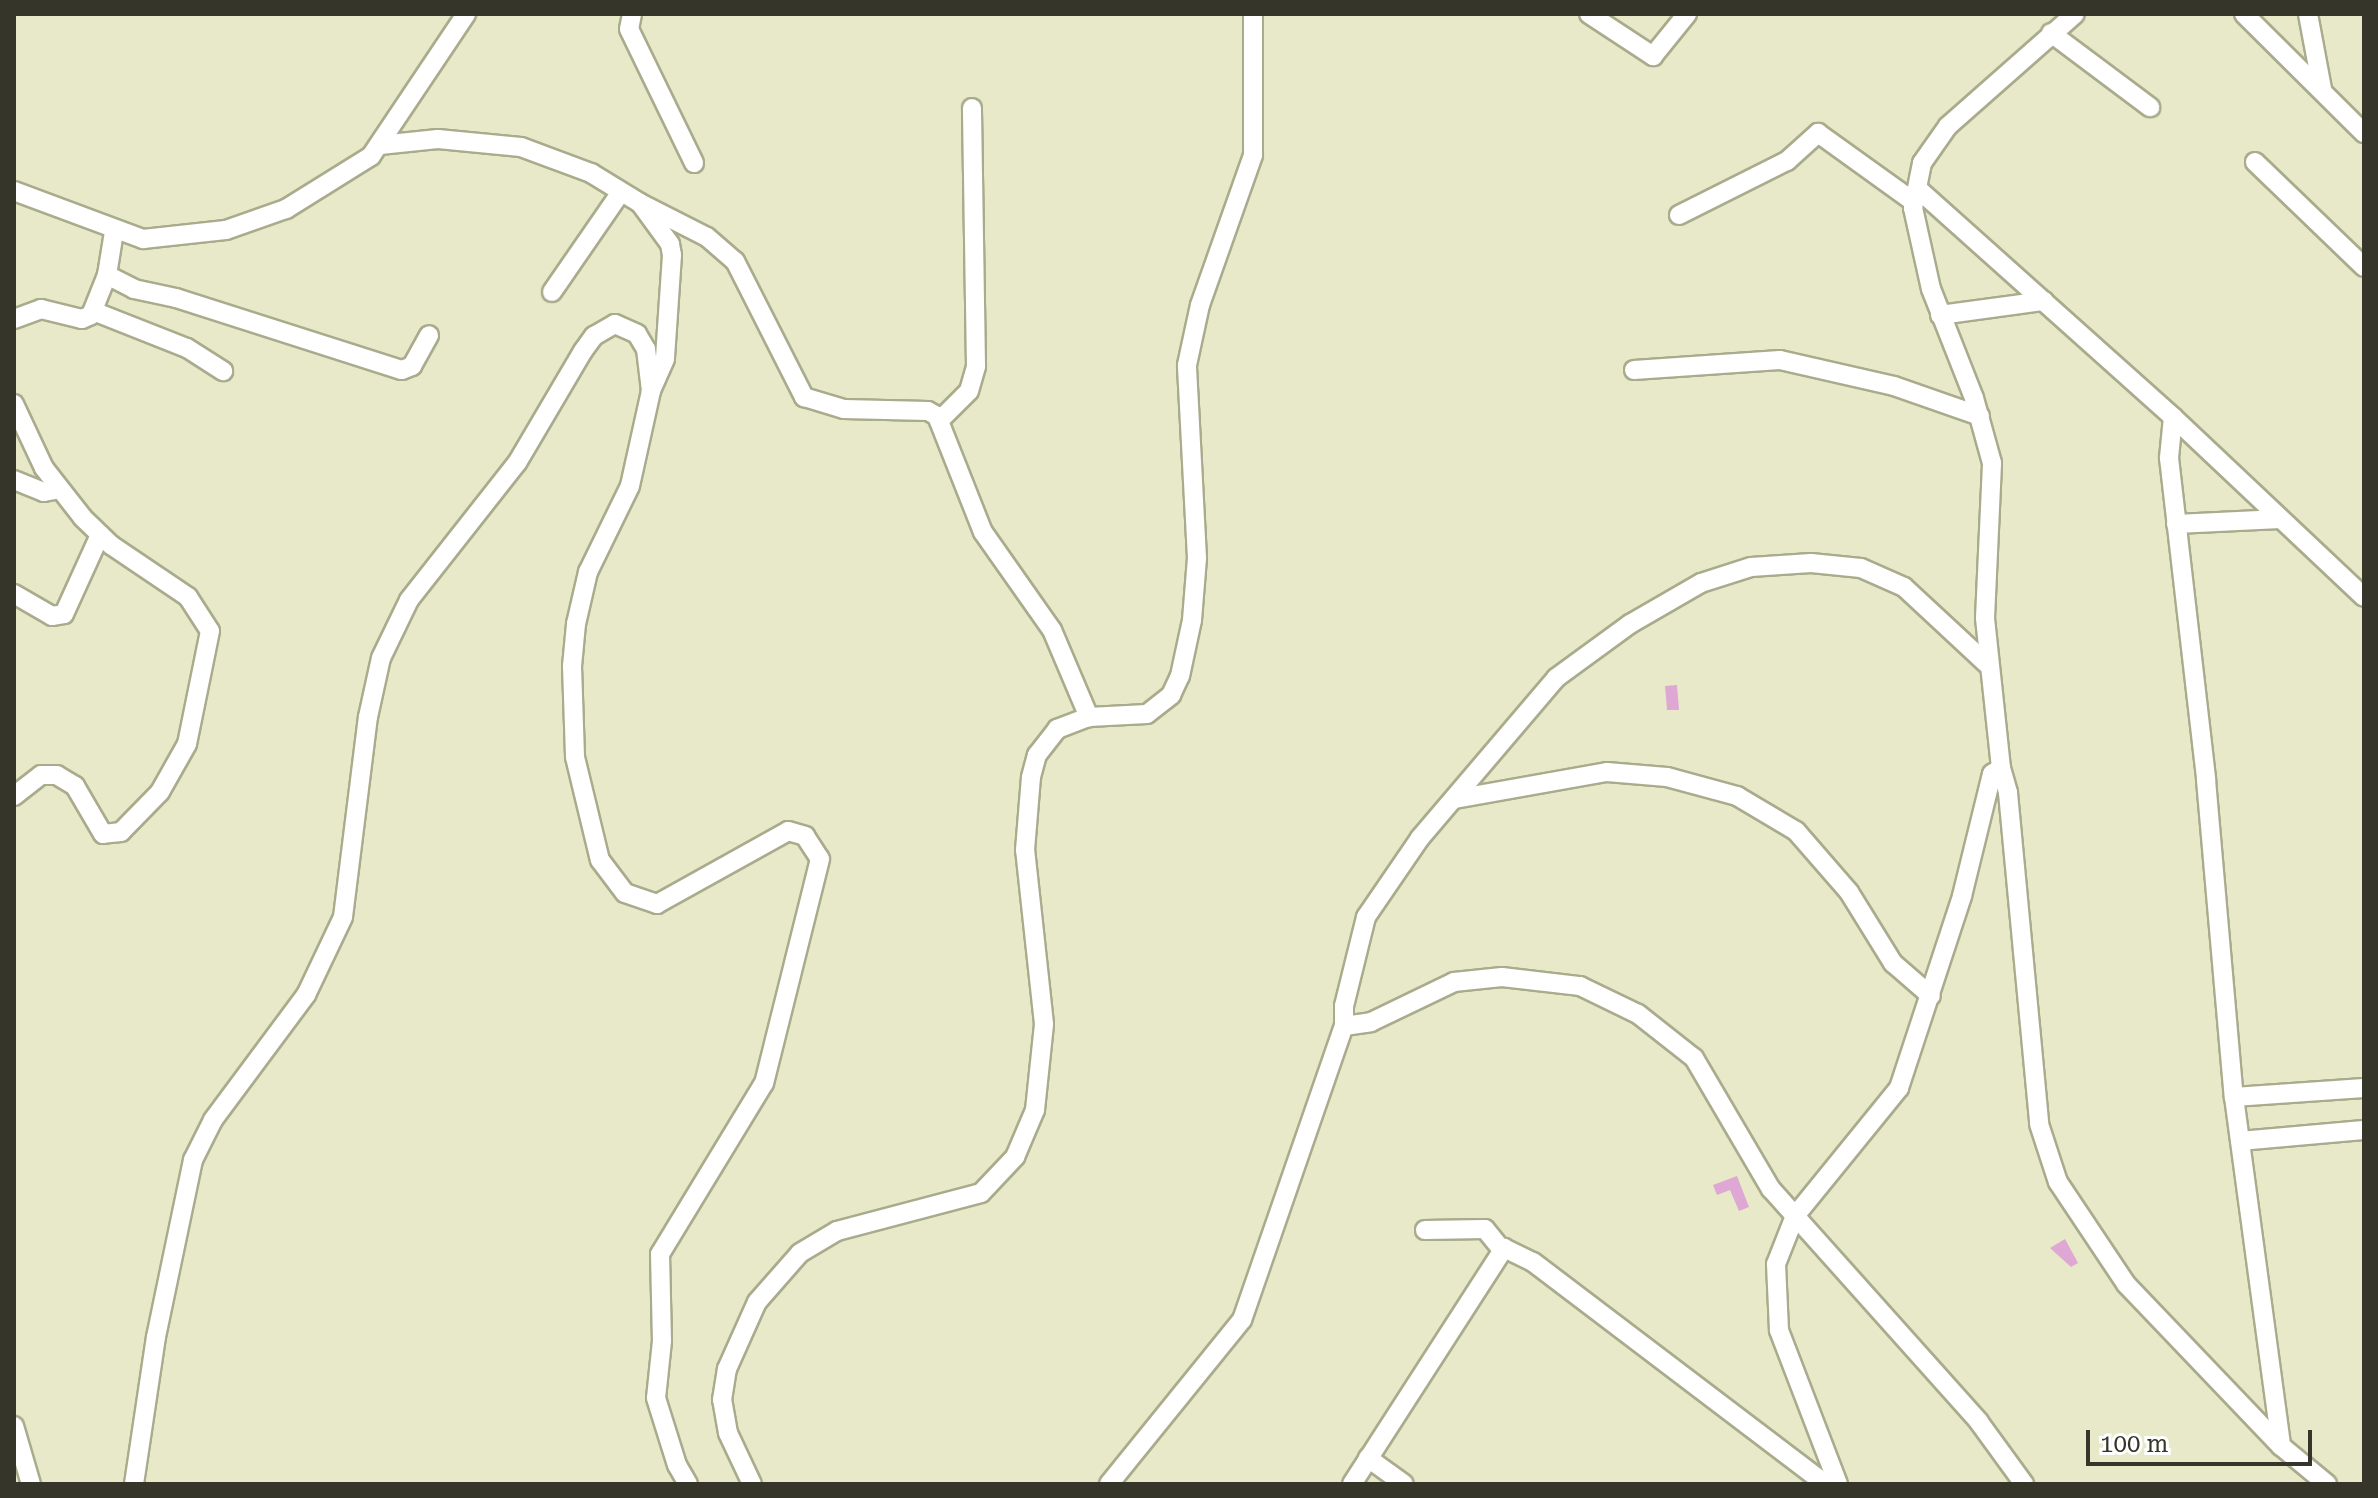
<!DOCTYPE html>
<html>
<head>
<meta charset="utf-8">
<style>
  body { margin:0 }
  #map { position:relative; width:2378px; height:1498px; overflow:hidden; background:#e8e9c8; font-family:"Roboto Serif",serif }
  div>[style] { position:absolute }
  .water>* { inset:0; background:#dea7d4 }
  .roads { filter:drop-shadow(2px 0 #aaab8d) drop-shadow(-2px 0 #aaab8d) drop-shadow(0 2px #aaab8d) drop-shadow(0 -2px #aaab8d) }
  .minor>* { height:18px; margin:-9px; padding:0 9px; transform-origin:9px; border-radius:9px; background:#fff }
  span { translate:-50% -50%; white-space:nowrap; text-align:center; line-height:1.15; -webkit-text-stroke:7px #fff; paint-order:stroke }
  .frame { position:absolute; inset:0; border:16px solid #353629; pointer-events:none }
  .scale { position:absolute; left:2086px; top:1430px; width:226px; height:36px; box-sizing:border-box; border:4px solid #353629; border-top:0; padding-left:10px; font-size:24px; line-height:28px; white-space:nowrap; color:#353629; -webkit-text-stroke:6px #fff; paint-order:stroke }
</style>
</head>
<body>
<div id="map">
  <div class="water">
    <div style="clip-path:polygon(1677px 685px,1679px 710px,1667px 710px,1665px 686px)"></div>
    <div style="clip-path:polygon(1737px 1176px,1749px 1207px,1739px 1211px,1730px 1190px,1717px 1195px,1713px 1185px)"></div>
    <div style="clip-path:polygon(2065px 1239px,2078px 1263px,2071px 1267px,2050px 1248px)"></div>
  </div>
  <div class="roads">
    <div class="minor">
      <div style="left:632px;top:14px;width:15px;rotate:101deg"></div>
      <div style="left:629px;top:29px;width:149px;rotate:64.1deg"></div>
      <div style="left:1589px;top:14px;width:77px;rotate:33.3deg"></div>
      <div style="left:1653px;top:56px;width:54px;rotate:-51deg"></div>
      <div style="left:2244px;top:14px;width:169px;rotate:44.8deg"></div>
      <div style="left:2308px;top:14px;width:76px;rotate:79.4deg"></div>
      <div style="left:2051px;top:33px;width:124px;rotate:36.8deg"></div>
      <div style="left:380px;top:145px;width:58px;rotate:-5.9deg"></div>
      <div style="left:438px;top:139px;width:83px;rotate:5.5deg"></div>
      <div style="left:521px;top:147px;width:75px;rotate:20.4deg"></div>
      <div style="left:591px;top:173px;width:57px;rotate:31.5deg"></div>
      <div style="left:640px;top:203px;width:51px;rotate:53.8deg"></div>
      <div style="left:670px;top:244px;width:11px;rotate:80deg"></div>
      <div style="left:672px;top:255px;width:104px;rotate:93.9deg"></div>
      <div style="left:665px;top:359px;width:35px;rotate:114deg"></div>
      <div style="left:2255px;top:162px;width:151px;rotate:43.9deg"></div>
      <div style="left:1918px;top:189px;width:342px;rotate:41.8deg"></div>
      <div style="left:2173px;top:417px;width:41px;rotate:95.6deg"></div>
      <div style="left:2169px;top:458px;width:324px;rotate:83.4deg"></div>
      <div style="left:2206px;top:780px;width:318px;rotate:85deg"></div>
      <div style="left:2234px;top:1097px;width:352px;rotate:82.3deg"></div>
      <div style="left:14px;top:191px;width:138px;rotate:20.4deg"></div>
      <div style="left:143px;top:239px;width:83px;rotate:-6.2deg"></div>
      <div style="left:226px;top:230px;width:64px;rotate:-19.3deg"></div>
      <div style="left:286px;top:209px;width:100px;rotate:-31.9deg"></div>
      <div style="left:371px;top:156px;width:171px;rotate:-56.2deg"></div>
      <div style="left:640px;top:203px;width:75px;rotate:26.9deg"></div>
      <div style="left:707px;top:237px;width:37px;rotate:41deg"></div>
      <div style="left:735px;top:261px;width:153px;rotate:63.1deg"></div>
      <div style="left:804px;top:397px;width:42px;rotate:16.7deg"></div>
      <div style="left:844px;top:409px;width:84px;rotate:1.4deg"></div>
      <div style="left:928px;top:411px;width:10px;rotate:29deg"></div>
      <div style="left:937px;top:416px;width:125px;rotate:68.4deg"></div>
      <div style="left:983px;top:532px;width:120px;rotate:54.9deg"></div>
      <div style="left:1052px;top:630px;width:95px;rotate:67deg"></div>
      <div style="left:1679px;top:215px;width:121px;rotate:-26.6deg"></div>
      <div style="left:1787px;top:161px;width:42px;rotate:-42.1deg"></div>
      <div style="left:1818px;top:133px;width:118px;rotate:35.7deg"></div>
      <div style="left:107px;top:275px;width:30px;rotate:27deg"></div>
      <div style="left:134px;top:289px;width:43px;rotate:12.1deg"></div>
      <div style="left:176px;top:298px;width:237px;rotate:17.7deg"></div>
      <div style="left:402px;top:370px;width:11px;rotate:-22deg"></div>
      <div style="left:412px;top:366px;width:35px;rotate:-61deg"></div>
      <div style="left:552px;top:292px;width:121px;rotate:-55.4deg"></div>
      <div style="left:93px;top:311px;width:101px;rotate:21.5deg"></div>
      <div style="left:187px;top:348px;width:43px;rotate:32.6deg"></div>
      <div style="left:1940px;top:315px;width:105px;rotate:-7.7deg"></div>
      <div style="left:14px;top:319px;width:29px;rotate:-20deg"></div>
      <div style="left:41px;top:309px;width:42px;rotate:13.7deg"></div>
      <div style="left:82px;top:319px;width:10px;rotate:-24deg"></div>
      <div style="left:91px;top:315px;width:43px;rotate:-68.2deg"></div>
      <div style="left:107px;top:275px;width:44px;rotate:-80.8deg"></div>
      <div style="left:1634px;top:370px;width:146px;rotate:-3.9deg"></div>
      <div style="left:1780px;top:360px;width:117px;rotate:12.8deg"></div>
      <div style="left:1894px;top:386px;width:91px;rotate:19.2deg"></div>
      <div style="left:14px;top:404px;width:71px;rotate:64.9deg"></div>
      <div style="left:44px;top:468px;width:63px;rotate:52deg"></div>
      <div style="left:83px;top:518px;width:39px;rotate:44deg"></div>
      <div style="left:111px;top:545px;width:93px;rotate:34deg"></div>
      <div style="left:188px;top:597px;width:40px;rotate:57.1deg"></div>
      <div style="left:210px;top:631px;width:115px;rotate:101.5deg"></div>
      <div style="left:187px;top:744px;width:55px;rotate:119.4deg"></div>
      <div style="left:160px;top:792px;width:56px;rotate:134.3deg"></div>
      <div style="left:121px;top:832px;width:18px;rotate:174deg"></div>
      <div style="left:103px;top:834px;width:56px;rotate:-120.3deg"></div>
      <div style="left:75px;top:786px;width:21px;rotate:-149deg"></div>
      <div style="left:57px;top:775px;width:16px;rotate:180deg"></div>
      <div style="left:41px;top:775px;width:34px;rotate:142deg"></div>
      <div style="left:2173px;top:417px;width:262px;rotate:43.3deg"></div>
      <div style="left:939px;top:421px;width:42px;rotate:-45deg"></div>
      <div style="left:969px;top:391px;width:26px;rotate:-74deg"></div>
      <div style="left:976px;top:366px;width:258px;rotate:-90.9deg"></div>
      <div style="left:14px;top:480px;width:32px;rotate:22deg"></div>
      <div style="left:44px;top:492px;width:15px;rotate:-11deg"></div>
      <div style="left:2176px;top:524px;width:104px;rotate:-2.8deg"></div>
      <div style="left:14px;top:594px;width:44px;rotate:30.1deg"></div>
      <div style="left:52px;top:616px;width:12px;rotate:-9deg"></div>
      <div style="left:64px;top:614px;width:87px;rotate:-65.5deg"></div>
      <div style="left:2001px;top:768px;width:151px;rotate:-96.1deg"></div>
      <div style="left:1985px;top:618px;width:155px;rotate:-87.4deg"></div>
      <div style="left:1992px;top:463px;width:67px;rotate:-105.5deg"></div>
      <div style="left:1974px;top:398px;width:117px;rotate:-111.5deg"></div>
      <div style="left:1931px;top:289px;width:83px;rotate:-102.5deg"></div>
      <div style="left:1913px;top:208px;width:46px;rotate:-78.7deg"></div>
      <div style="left:1922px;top:163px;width:45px;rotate:-54.9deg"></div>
      <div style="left:1948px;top:126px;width:169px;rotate:-41.4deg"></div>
      <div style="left:1455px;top:799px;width:154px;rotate:-10.1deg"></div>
      <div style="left:1607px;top:772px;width:60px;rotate:4.8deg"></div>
      <div style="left:1667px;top:777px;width:73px;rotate:15.2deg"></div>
      <div style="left:1737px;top:796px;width:69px;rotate:30.7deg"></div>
      <div style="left:1796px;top:831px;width:81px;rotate:49deg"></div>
      <div style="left:1849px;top:892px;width:84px;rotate:58.2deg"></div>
      <div style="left:1893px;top:963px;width:50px;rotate:41deg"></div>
      <div style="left:1344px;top:1026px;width:27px;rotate:-8deg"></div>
      <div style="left:1371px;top:1022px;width:92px;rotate:-25.7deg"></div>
      <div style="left:1454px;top:982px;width:48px;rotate:-5.9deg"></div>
      <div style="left:1502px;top:977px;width:79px;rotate:6.6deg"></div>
      <div style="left:1580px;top:986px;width:64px;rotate:25.8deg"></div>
      <div style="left:1638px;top:1014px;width:71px;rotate:38.2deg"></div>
      <div style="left:1694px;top:1058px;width:152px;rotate:59.6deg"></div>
      <div style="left:1771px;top:1189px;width:312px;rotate:48.2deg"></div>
      <div style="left:1979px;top:1422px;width:77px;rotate:54deg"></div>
      <div style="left:2234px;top:1097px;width:130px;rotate:-4deg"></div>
      <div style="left:2240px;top:1141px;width:124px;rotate:-5.1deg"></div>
      <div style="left:1425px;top:1230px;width:60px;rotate:-1deg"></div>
      <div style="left:1485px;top:1229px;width:26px;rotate:51deg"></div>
      <div style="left:14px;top:1426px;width:60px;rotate:73.7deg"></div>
      <div style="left:1368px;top:1458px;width:44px;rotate:35.8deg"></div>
      <div style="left:134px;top:1484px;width:149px;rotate:-81.5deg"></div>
      <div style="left:156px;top:1337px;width:181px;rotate:-78.2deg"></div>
      <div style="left:193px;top:1160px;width:45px;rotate:-63.4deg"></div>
      <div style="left:213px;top:1120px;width:156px;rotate:-53.4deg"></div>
      <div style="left:306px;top:995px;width:86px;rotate:-64.6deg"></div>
      <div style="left:343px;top:917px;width:202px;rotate:-82.9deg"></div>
      <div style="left:368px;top:717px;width:60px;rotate:-77.6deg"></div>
      <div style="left:381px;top:658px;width:64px;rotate:-64.2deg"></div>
      <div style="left:409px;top:600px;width:174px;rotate:-51.8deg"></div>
      <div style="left:517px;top:463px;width:130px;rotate:-59.5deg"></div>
      <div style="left:583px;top:351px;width:19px;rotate:-54deg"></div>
      <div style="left:594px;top:336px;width:24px;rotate:-30deg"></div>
      <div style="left:615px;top:324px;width:24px;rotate:24deg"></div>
      <div style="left:637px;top:334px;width:17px;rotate:59deg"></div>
      <div style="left:646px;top:349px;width:42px;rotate:83.2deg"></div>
      <div style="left:651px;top:391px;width:97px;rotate:102.5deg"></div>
      <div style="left:630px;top:486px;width:96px;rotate:116deg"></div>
      <div style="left:588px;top:572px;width:53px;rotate:103deg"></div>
      <div style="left:576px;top:624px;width:42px;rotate:95.4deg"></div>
      <div style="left:572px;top:666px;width:91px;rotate:88.1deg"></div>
      <div style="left:575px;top:757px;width:106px;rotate:76.4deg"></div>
      <div style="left:600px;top:860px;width:41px;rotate:52.9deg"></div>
      <div style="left:625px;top:893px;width:34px;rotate:19deg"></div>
      <div style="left:657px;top:904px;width:150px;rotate:-29.1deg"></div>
      <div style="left:788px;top:831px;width:18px;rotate:16deg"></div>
      <div style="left:805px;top:836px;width:27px;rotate:57deg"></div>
      <div style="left:820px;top:859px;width:231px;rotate:104deg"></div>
      <div style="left:764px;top:1083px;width:200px;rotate:121.3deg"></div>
      <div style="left:660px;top:1254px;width:87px;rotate:88.7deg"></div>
      <div style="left:662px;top:1341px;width:57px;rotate:96deg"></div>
      <div style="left:656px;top:1398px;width:70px;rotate:72.6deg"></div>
      <div style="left:677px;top:1465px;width:22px;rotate:60deg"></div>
      <div style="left:752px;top:1484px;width:56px;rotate:-115.2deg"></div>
      <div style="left:728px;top:1433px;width:34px;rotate:-100deg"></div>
      <div style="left:722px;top:1400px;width:31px;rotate:-81deg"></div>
      <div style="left:727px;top:1369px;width:73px;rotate:-65.9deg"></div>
      <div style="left:757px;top:1302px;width:65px;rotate:-48.7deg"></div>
      <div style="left:800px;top:1253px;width:43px;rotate:-30.7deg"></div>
      <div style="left:837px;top:1231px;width:149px;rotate:-14.8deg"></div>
      <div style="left:981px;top:1193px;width:50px;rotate:-46.6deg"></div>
      <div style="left:1015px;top:1157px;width:51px;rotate:-66.9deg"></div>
      <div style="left:1035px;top:1110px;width:86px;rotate:-84deg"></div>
      <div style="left:1044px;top:1024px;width:175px;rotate:-96.2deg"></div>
      <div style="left:1025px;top:850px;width:73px;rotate:-85.3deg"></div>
      <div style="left:1031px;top:777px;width:23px;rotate:-75deg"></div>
      <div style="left:1037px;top:755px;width:33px;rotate:-52deg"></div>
      <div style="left:1057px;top:729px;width:34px;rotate:-21deg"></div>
      <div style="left:1089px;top:717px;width:58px;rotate:-3deg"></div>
      <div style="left:1147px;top:714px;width:31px;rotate:-38deg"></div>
      <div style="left:1171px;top:695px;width:21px;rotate:-65deg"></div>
      <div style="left:1180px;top:676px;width:57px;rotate:-77.9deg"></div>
      <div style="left:1192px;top:620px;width:62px;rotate:-85.4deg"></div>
      <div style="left:1197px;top:558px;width:193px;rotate:-93deg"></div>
      <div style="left:1187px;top:365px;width:61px;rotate:-77.8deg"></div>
      <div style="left:1200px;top:305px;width:159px;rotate:-70.5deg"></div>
      <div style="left:1253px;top:155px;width:141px;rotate:-90deg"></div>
      <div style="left:1109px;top:1484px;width:211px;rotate:-51deg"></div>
      <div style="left:1242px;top:1320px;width:311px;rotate:-70.9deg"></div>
      <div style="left:1344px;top:1026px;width:20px;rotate:-90deg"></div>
      <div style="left:1344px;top:1006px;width:92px;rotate:-76.1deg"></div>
      <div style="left:1366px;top:917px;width:96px;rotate:-55.6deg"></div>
      <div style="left:1420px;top:838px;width:210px;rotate:-49.6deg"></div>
      <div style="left:1556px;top:678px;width:92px;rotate:-36.1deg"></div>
      <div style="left:1630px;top:624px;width:82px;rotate:-30deg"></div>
      <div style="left:1701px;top:583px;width:52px;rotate:-17.7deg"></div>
      <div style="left:1751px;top:567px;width:60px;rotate:-3.8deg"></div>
      <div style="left:1811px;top:563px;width:50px;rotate:5.7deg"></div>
      <div style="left:1861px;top:568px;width:47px;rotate:23.8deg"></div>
      <div style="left:1904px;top:587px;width:113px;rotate:42.9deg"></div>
      <div style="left:1352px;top:1484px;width:281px;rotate:-57.2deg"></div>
      <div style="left:1504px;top:1248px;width:32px;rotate:26deg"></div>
      <div style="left:1533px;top:1262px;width:368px;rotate:37.2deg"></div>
      <div style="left:1838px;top:1484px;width:165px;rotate:-111deg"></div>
      <div style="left:1779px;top:1330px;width:66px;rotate:-92.6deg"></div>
      <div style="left:1776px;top:1264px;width:52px;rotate:-68.4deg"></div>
      <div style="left:1795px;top:1216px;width:165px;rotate:-50.9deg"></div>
      <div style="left:1899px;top:1088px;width:202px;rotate:-71.8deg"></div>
      <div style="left:1962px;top:896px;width:126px;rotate:-76.2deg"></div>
      <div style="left:1992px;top:774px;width:11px;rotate:-34deg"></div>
      <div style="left:2001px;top:768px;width:26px;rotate:74deg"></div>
      <div style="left:2008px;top:793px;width:332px;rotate:84.6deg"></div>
      <div style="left:2039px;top:1124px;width:61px;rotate:71.9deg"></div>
      <div style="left:2058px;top:1182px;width:123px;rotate:56.3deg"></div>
      <div style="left:2126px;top:1284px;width:224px;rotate:46.3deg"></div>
      <div style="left:2281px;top:1446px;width:60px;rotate:39.6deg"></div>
    </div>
  </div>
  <div class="frame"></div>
  <div class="scale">100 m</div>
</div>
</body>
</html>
